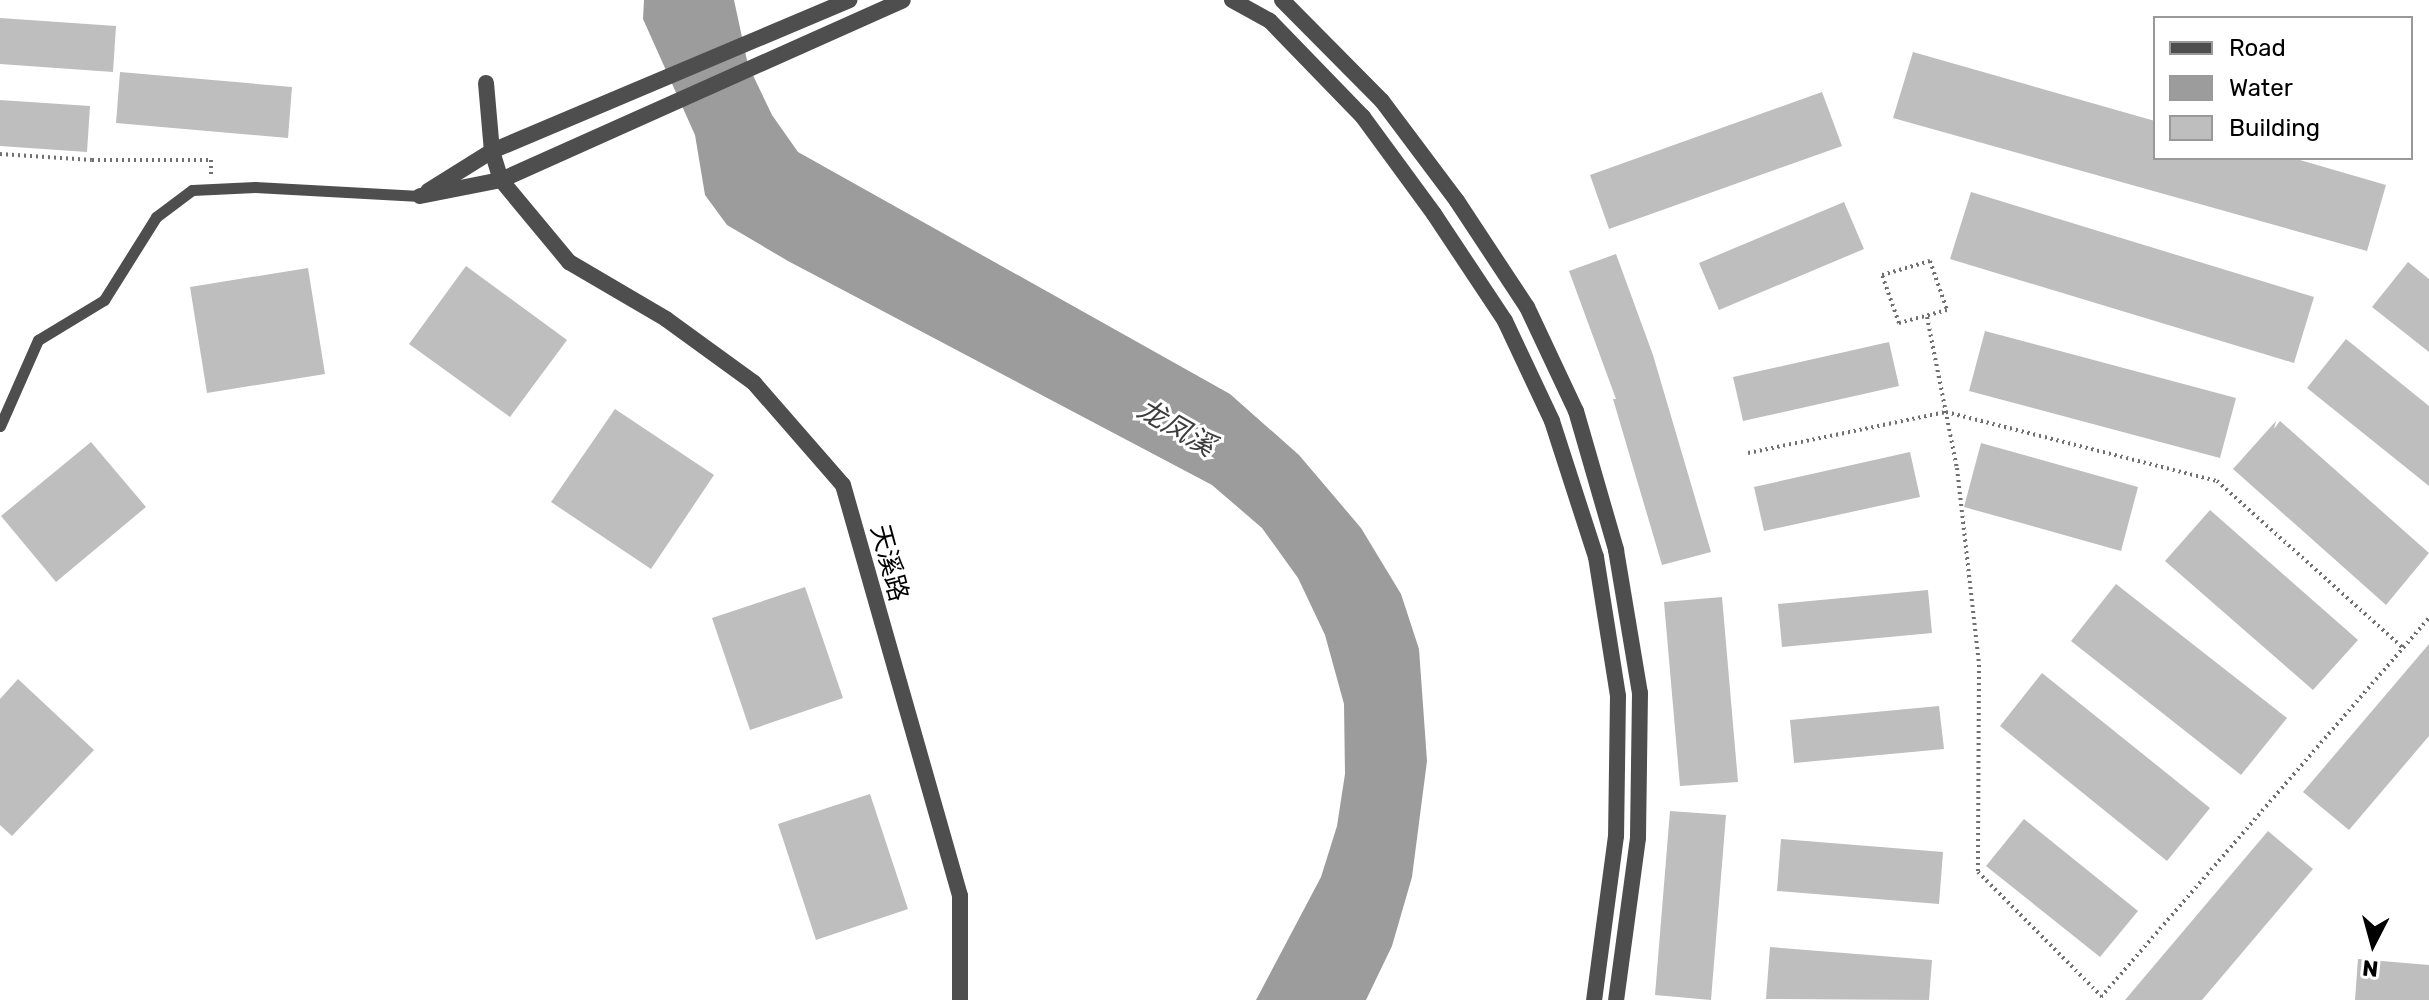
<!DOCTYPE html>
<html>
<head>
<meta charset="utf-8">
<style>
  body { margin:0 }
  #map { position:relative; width:2429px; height:1000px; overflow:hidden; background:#fff; font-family:Rubik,"Noto Sans SC",sans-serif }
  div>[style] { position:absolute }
  .water>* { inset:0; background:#9c9c9c }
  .building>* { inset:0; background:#bebebe }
  .path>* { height:4px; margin-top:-2px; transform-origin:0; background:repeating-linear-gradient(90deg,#707070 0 2px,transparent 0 6px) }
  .lane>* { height:11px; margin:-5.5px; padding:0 5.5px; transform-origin:5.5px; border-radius:5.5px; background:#4e4e4e }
  .street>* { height:16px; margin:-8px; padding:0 8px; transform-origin:8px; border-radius:8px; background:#4e4e4e }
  span { translate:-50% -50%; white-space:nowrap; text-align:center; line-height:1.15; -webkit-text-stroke:6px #fff; paint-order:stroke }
  .street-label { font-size:26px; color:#000 }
  .water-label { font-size:28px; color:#3d3d3d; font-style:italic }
  .legend { position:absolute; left:2153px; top:16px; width:260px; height:144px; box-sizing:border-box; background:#fff; border:2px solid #999; margin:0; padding:10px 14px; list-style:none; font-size:24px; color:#000 }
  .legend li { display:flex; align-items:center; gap:16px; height:40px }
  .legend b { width:40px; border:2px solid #999 }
  .north { position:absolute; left:2333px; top:904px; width:80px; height:80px; -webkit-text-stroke:6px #fff; paint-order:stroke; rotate:186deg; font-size:22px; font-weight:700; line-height:32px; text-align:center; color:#000 }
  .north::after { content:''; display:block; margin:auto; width:28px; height:36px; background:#000; clip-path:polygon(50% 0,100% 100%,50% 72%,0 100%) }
</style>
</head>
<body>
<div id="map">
  <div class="water">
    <div style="clip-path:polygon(644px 0,734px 0,748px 65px,772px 115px,798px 152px,1230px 394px,1299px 455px,1361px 528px,1401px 594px,1419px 649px,1427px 761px,1412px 877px,1392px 946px,1366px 1000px,1256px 1000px,1321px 877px,1337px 826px,1345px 774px,1344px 704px,1325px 635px,1298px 578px,1262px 528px,1212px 485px,788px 261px,727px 225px,705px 195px,695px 135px,643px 19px)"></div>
  </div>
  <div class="building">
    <div style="clip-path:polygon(0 18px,116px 26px,113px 72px,0 64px)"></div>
    <div style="clip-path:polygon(1913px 52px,2155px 121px,2155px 158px,2293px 158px,2386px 185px,2367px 251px,1893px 118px)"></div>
    <div style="clip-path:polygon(120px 72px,292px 87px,288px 138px,116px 123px)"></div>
    <div style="clip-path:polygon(1822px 92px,1842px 146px,1609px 229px,1590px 175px)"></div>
    <div style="clip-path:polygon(0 100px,90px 106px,87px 152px,0 146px)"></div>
    <div style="clip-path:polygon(1971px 192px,2314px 297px,2294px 363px,1950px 259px)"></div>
    <div style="clip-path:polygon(1844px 202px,1864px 249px,1719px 310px,1699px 263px)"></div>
    <div style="clip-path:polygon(1616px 254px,1653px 355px,1711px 552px,1662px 565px,1613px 399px,1616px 399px,1569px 271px)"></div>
    <div style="clip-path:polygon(2408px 262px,2429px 279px,2429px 352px,2372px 307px)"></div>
    <div style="clip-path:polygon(466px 266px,567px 340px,510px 417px,409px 344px)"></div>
    <div style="clip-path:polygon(308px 268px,325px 374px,207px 393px,190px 287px)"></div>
    <div style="clip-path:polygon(1985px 331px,2236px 398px,2220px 458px,1969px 391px)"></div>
    <div style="clip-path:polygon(2346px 339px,2429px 406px,2429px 486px,2307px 388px)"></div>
    <div style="clip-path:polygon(1889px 342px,1899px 386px,1743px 421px,1733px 377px)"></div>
    <div style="clip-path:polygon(615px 409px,714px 475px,651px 569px,551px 502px)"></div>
    <div style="clip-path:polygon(2276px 421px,2274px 429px,2280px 421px,2429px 553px,2386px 605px,2233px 469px)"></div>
    <div style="clip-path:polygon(91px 442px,146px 507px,56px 582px,1px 516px)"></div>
    <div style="clip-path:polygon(1981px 443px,2138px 487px,2121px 551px,1964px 507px)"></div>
    <div style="clip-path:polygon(1910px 452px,1920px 497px,1764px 531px,1754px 487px)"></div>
    <div style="clip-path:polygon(2210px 510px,2358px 640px,2313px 690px,2165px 561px)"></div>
    <div style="clip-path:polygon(2116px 584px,2287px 718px,2241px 775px,2071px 641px)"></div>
    <div style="clip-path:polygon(805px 587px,843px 698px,750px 730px,712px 618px)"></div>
    <div style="clip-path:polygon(1928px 590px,1932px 633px,1782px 647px,1778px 604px)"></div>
    <div style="clip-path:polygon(1722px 597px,1738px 782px,1680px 786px,1664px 602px)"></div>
    <div style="clip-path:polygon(2429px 644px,2429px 736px,2349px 830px,2303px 792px)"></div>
    <div style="clip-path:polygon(2042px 673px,2210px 808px,2167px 861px,2000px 726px)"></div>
    <div style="clip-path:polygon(18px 679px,94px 750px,12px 836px,0 825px,0 699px)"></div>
    <div style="clip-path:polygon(1939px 706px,1944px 749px,1794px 763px,1790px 720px)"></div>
    <div style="clip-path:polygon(870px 794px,908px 909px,816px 940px,778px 824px)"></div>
    <div style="clip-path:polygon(1670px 811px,1726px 815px,1711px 1000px,1655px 995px)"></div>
    <div style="clip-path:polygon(2024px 819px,2138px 911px,2100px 957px,1986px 866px)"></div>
    <div style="clip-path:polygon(2268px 831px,2313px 869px,2202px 1000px,2125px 1000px)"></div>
    <div style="clip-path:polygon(1781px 839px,1943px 852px,1939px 904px,1777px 891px)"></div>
    <div style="clip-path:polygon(1770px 947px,1932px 960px,1929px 1000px,1766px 999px)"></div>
    <div style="clip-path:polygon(2358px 959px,2429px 965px,2429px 1000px,2355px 1000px)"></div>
  </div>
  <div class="path">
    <div style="left:0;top:154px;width:92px;rotate:3.7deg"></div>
    <div style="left:92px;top:160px;width:119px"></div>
    <div style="left:211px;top:160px;width:15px;rotate:90deg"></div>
    <div style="left:1930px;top:261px;width:52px;rotate:70.9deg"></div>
    <div style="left:1947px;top:310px;width:50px;rotate:164.8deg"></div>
    <div style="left:1899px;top:323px;width:51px;rotate:-109.5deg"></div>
    <div style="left:1882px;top:275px;width:50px;rotate:-16.3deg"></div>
    <div style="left:1927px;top:317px;width:154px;rotate:78.8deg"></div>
    <div style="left:1957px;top:468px;width:198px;rotate:83.6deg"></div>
    <div style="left:1979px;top:665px;width:207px;rotate:90.3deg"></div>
    <div style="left:1978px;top:872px;width:180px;rotate:45.2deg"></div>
    <div style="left:1748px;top:453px;width:202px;rotate:-11.7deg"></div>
    <div style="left:1946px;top:412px;width:280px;rotate:14.3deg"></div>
    <div style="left:2217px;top:481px;width:250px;rotate:41.9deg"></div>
    <div style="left:2101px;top:997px;width:501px;rotate:-49.13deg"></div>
  </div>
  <div class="lane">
    <div style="left:0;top:426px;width:94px;rotate:-66.2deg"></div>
    <div style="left:38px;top:340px;width:77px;rotate:-31.2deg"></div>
    <div style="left:104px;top:300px;width:98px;rotate:-57.9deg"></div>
    <div style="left:156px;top:217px;width:45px;rotate:-36.9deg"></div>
    <div style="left:192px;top:190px;width:63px;rotate:-2.7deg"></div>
    <div style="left:255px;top:187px;width:165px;rotate:3.1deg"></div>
  </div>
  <div class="street">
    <div style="left:1232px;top:0;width:43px;rotate:28.9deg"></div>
    <div style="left:1270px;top:21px;width:134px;rotate:45.9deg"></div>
    <div style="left:1363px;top:117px;width:120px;rotate:53.8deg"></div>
    <div style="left:1434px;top:214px;width:128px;rotate:56.4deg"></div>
    <div style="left:1505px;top:321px;width:110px;rotate:64.8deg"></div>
    <div style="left:1552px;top:421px;width:143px;rotate:72.1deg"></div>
    <div style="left:1596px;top:557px;width:141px;rotate:81deg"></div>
    <div style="left:1618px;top:696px;width:140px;rotate:90.8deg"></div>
    <div style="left:1616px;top:836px;width:165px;rotate:97.6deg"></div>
    <div style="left:1282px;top:0;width:142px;rotate:45.3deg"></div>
    <div style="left:1382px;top:101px;width:125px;rotate:53.1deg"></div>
    <div style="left:1457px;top:201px;width:127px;rotate:56.6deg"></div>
    <div style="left:1527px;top:307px;width:115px;rotate:64.8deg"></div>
    <div style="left:1576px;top:411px;width:145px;rotate:73.9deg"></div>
    <div style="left:1616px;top:550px;width:145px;rotate:80.5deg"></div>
    <div style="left:1640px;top:693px;width:145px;rotate:90.8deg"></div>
    <div style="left:1638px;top:838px;width:163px;rotate:97.7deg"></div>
    <div style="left:486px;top:83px;width:68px;rotate:85deg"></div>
    <div style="left:492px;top:151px;width:30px;rotate:73deg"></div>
    <div style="left:501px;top:180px;width:107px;rotate:50.3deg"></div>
    <div style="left:569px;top:262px;width:113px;rotate:30.4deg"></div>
    <div style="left:666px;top:319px;width:109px;rotate:36deg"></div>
    <div style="left:754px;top:383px;width:135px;rotate:48.9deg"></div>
    <div style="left:843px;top:485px;width:427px;rotate:74.1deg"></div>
    <div style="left:960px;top:896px;width:104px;rotate:90deg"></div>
    <div style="left:428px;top:191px;width:75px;rotate:-32deg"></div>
    <div style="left:492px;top:151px;width:388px;rotate:-22.9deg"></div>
    <div style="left:420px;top:196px;width:83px;rotate:-11.2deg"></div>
    <div style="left:501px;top:180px;width:440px;rotate:-24.1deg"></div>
  </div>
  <div class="street-label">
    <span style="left:889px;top:563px;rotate:75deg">天溪路</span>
  </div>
  <div class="water-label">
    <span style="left:1176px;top:428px;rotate:30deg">龙凤溪</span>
  </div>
  <ul class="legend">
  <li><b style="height:10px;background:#4e4e4e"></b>Road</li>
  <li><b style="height:22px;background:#9c9c9c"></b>Water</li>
  <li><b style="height:22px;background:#bebebe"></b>Building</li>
  </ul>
  <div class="north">N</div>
</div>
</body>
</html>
